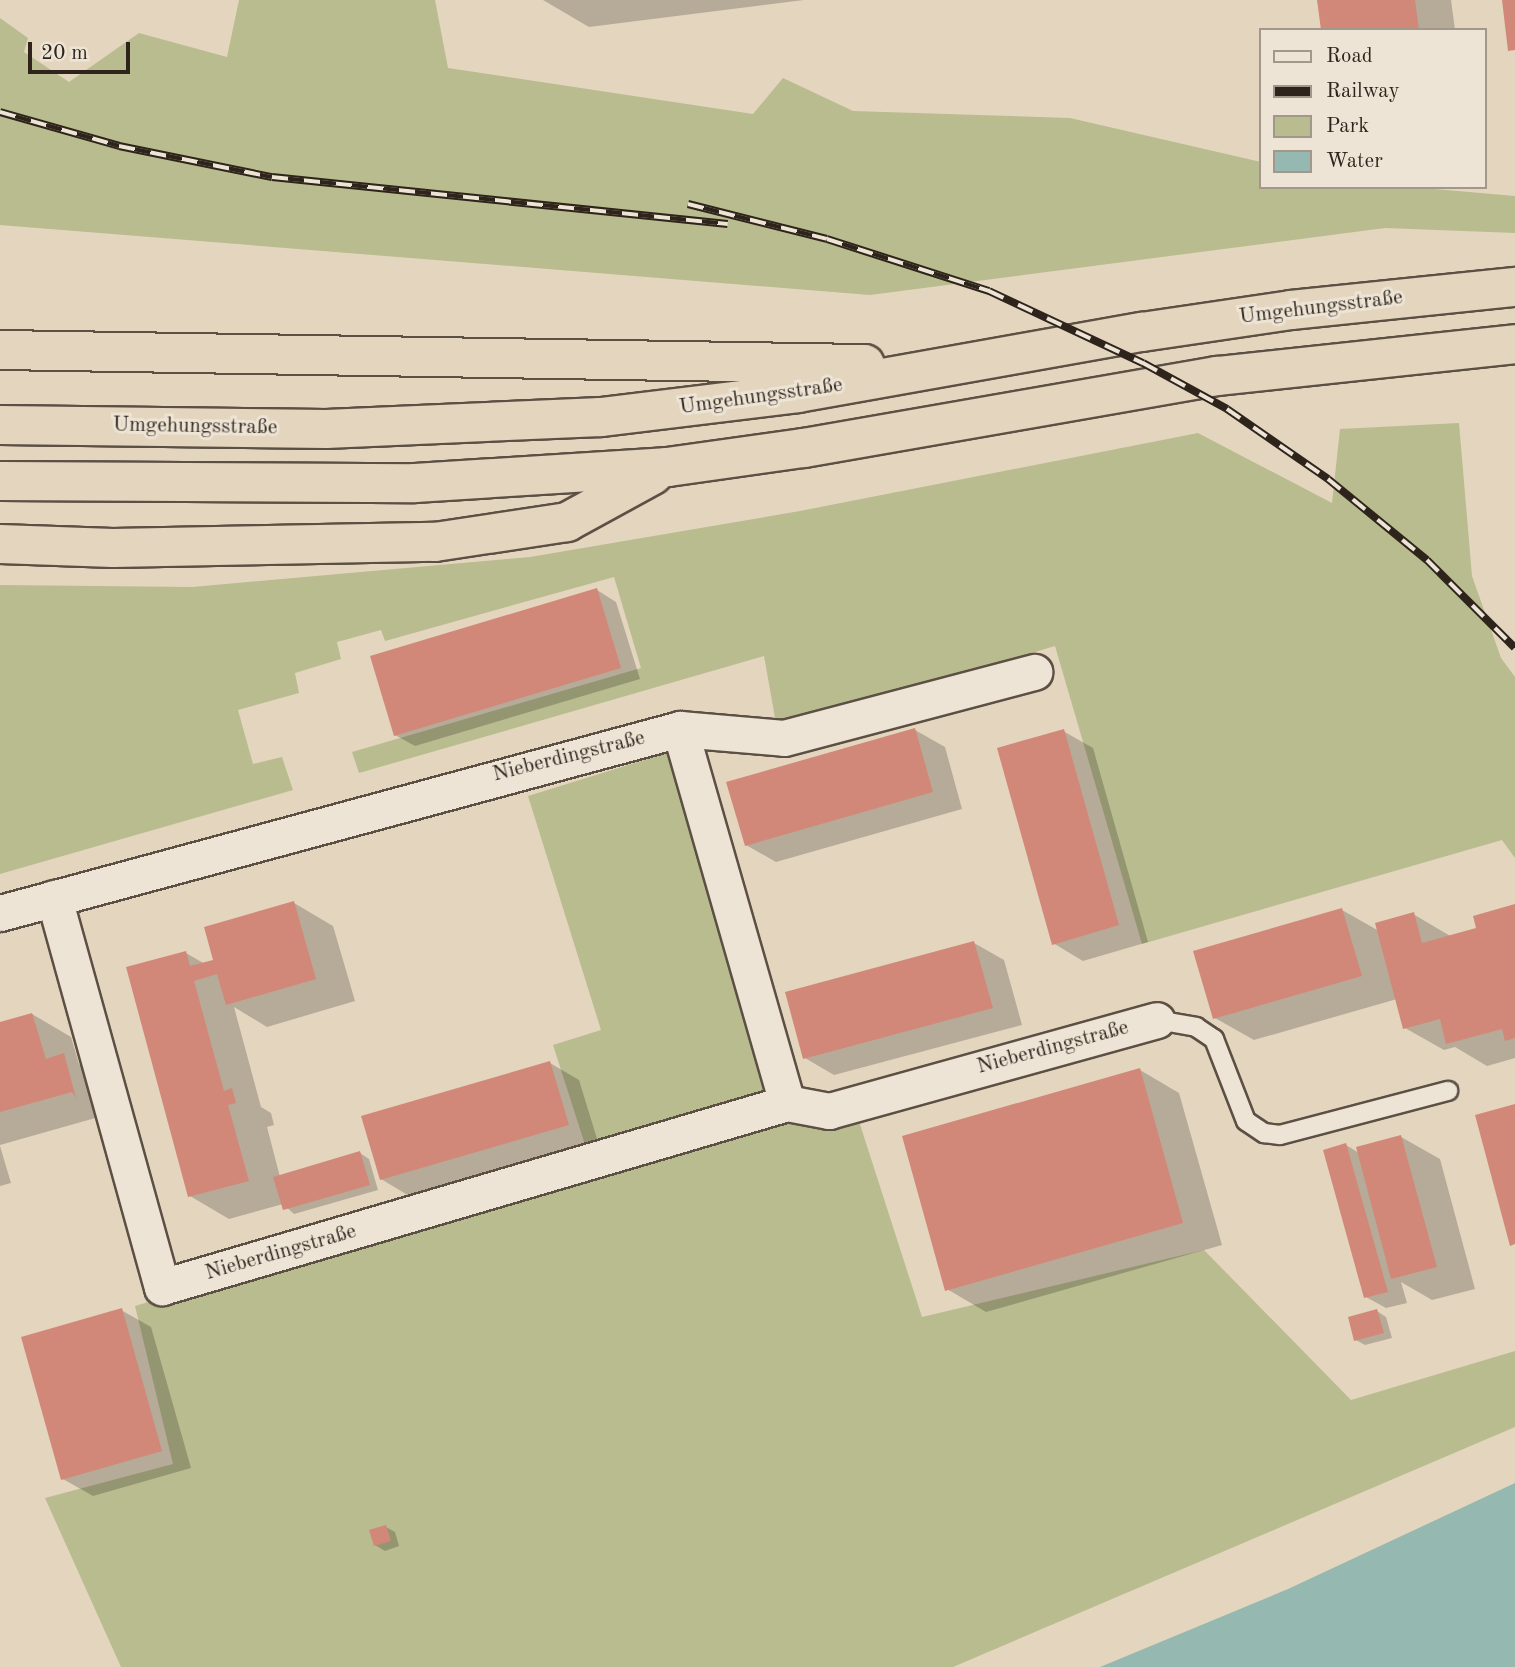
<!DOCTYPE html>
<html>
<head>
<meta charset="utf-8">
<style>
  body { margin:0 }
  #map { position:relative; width:1515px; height:1667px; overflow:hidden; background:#e4d5be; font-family:"Old Standard TT",serif }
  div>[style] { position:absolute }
  .green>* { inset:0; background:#b9bc8e }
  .water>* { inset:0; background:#95b9b1 }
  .shadow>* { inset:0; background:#0003 }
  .building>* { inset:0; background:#d28878 }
  .roads { filter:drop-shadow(2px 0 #5c5044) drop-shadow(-2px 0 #5c5044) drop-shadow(0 2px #5c5044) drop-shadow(0 -2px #5c5044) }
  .lane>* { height:18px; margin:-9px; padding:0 9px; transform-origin:9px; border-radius:9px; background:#ede4d5 }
  .street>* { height:35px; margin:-17.5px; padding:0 17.5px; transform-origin:17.5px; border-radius:17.5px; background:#ede4d5 }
  .highway>* { height:38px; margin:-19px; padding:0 19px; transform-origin:19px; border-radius:19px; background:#e4d5be }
  .rail>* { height:8px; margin-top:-4px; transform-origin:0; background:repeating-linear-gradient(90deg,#ede4d5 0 16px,#2e241c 0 32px); box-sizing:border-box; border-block:2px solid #2e241c }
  span { translate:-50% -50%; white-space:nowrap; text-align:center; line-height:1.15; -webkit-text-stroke:6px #ede4d5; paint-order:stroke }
  .street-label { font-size:21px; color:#2e241c }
  .legend { position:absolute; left:1259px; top:28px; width:228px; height:161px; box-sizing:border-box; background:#ede4d5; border:2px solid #a1978b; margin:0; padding:9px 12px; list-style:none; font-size:21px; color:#2e241c }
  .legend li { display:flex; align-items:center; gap:14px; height:35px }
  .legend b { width:35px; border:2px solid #a1978b }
  .scale { position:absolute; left:28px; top:42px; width:102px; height:32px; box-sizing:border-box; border:4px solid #2e241c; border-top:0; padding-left:9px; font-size:21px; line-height:24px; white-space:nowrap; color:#2e241c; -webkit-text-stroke:5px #ede4d5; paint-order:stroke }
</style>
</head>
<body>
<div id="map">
  <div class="green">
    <div style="clip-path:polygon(239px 0,435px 0,448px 68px,753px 114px,783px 78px,853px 111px,1070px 118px,1261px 162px,1261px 187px,1412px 187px,1515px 196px,1515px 233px,1385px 228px,870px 295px,0 225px,0 18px,28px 38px,24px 52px,69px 82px,139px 33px,227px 57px)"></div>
    <div style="clip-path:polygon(1459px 423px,1472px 576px,1501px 658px,1515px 677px,1515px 858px,1502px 840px,1142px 944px,1055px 646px,777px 729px,764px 656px,359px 773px,352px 752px,641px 668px,614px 577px,385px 641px,381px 630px,337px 642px,341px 659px,295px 673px,299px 693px,238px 710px,253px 764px,282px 757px,293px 790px,0 874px,0 585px,192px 587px,530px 557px,800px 511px,1198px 433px,1332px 503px,1340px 429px)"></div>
    <div style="clip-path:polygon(667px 753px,775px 1096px,588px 1154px,553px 1045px,601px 1030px,528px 796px)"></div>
    <div style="clip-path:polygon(783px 1115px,857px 1115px,922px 1317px,1204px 1250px,1351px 1400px,1515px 1351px,1515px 1427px,953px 1667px,121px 1667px,45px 1498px,173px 1464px,135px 1306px)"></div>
  </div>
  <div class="water">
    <div style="clip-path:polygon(1515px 1483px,1515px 1667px,1100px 1667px,1288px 1589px)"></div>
  </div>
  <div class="shadow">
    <div style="clip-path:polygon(543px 0,804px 0,589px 27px)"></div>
    <div style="clip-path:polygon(1319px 0,1451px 0,1455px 30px,1322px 30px)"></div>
    <div style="clip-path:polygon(597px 590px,616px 602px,640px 679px,415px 746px,395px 735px)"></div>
    <div style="clip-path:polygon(915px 730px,945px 747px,962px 809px,776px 862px,746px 845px)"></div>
    <div style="clip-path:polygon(1063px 731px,1093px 748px,1148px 942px,1083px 961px,1053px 943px)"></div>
    <div style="clip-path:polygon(294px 903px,333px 926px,355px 1001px,267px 1027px,234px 1007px,261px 1107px,271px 1113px,274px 1125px,267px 1127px,280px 1177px,360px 1153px,369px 1159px,378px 1190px,294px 1214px,283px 1204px,229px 1219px,190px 1196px,186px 953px,205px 964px,215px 961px)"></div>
    <div style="clip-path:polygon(1515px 906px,1515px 1058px,1487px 1066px,1455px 1047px,1444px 1050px,1405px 1028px,1397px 999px,1254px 1040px,1215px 1018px,1342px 910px,1379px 931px,1413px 914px,1452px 937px,1478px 930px)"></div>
    <div style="clip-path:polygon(974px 943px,1004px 960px,1022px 1025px,834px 1075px,805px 1058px)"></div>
    <div style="clip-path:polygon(32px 1014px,71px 1037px,79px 1064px,103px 1078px,113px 1113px,0 1145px,0 1024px)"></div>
    <div style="clip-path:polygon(550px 1063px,579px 1080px,598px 1142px,411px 1197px,381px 1179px)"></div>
    <div style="clip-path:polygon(1140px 1070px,1179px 1093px,1222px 1245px,986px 1312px,947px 1289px)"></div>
    <div style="clip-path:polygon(1401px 1137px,1440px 1159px,1475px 1289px,1432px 1300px,1401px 1282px,1407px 1303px,1386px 1308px,1366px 1297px,1346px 1145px,1359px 1153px)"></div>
    <div style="clip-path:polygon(0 1146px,11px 1183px,0 1186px)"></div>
    <div style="clip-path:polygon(121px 1310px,151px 1327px,191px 1468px,93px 1496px,63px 1479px)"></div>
    <div style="clip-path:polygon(1377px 1311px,1386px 1317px,1392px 1338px,1365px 1345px,1356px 1340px)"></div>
    <div style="clip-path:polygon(386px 1527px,395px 1532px,399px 1546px,385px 1551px,375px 1545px)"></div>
  </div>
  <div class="building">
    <div style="clip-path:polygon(1317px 0,1415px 0,1419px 30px,1321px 30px)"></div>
    <div style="clip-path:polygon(1502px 0,1515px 0,1515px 50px,1508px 51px)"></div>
    <div style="clip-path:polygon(597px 588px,621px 668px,394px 736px,370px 656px)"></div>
    <div style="clip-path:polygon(915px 728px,933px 792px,745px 846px,726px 782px)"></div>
    <div style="clip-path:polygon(1064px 729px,1119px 925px,1052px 945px,997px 748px)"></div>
    <div style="clip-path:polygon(294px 901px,316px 979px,226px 1005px,217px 974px,194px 981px,224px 1091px,232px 1088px,236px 1103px,228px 1105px,249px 1181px,188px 1197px,126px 967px,186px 951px,190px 966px,213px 960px,204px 927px)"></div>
    <div style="clip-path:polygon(1515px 904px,1515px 1038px,1505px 1041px,1502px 1029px,1446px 1044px,1440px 1019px,1403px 1029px,1375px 923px,1414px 912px,1422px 943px,1476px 928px,1473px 916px)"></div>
    <div style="clip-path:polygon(1342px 908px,1362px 976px,1213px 1019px,1193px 951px)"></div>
    <div style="clip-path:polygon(974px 941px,993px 1008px,803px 1059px,785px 992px)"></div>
    <div style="clip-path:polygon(32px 1013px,46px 1059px,64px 1053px,76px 1098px,72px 1092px,0 1112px,0 1022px)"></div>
    <div style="clip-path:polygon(550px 1061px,569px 1125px,380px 1180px,361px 1116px)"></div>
    <div style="clip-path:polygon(1140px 1068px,1183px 1223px,945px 1291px,902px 1136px)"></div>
    <div style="clip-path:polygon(1515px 1104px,1515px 1244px,1510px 1246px,1475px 1115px)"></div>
    <div style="clip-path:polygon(1401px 1135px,1437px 1267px,1391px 1279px,1356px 1147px)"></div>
    <div style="clip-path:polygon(1346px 1143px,1388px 1292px,1364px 1298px,1323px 1150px)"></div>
    <div style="clip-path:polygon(360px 1151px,370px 1185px,283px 1210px,273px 1177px)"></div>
    <div style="clip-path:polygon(122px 1308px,162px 1451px,61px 1480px,21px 1337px)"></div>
    <div style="clip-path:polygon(1377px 1309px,1384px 1333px,1354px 1341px,1348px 1317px)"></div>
    <div style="clip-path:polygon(386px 1525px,391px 1541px,374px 1546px,369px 1530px)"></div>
  </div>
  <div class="roads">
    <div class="lane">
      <div style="left:1157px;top:1020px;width:40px;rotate:10deg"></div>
      <div style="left:1196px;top:1027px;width:22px;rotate:34deg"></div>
      <div style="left:1214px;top:1039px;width:88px;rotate:68.7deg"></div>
      <div style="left:1246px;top:1121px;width:22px;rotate:34deg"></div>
      <div style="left:1264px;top:1133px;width:16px;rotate:7deg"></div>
      <div style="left:1280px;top:1135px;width:174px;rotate:-14.7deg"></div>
    </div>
    <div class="street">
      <div style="left:54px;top:898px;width:404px;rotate:74.5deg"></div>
      <div style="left:162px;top:1287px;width:652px;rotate:-16.4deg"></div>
      <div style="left:787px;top:1103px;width:389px;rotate:-106deg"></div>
      <div style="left:0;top:913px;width:704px;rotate:-15.14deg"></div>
      <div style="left:680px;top:729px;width:104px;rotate:4.9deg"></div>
      <div style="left:784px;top:738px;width:259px;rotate:-14.8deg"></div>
      <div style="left:787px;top:1103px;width:43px;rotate:10.8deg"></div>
      <div style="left:829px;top:1111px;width:340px;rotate:-15.5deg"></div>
    </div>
    <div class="highway">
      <div style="left:0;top:350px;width:865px;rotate:0.93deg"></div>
      <div style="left:0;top:425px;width:326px;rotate:0.7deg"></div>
      <div style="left:326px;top:429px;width:275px;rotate:-2.5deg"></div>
      <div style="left:601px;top:417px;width:198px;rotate:-6.9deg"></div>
      <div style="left:798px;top:393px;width:349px;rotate:-10.1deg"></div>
      <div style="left:1142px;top:332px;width:151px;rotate:-8.4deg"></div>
      <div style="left:1291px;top:310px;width:225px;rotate:-5.9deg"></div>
      <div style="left:0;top:481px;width:415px;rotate:0.3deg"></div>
      <div style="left:415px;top:483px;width:254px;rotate:-3.6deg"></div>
      <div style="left:668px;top:467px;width:137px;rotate:-8deg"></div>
      <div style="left:804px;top:448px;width:419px;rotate:-9.9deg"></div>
      <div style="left:1217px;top:376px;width:300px;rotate:-6.1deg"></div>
      <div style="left:0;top:544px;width:113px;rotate:2deg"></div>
      <div style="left:113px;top:548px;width:322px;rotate:-1.1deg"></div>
      <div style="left:435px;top:542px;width:134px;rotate:-8.6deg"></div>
      <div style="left:567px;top:522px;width:98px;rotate:-28.7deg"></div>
    </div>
  </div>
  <div class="rail">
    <div style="left:0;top:112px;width:124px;rotate:15.9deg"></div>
    <div style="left:119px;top:146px;width:156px;rotate:11.5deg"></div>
    <div style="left:272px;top:177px;width:458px;rotate:5.9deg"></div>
    <div style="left:688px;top:204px;width:143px;rotate:14.1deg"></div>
    <div style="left:827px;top:239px;width:170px;rotate:17.8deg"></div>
    <div style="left:989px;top:291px;width:170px;rotate:25.1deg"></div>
    <div style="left:1143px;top:363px;width:96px;rotate:28.7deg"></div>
    <div style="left:1227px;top:409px;width:123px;rotate:34.7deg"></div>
    <div style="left:1328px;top:479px;width:128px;rotate:39.3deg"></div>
    <div style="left:1427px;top:560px;width:124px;rotate:45deg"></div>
  </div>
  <div class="street-label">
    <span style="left:1321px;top:308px;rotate:-7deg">Umgehungsstraße</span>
    <span style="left:761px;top:397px;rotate:-8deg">Umgehungsstraße</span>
    <span style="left:195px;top:427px;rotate:1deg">Umgehungsstraße</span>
    <span style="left:569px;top:757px;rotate:-14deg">Nieberdingstraße</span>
    <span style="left:1053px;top:1048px;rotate:-15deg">Nieberdingstraße</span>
    <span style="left:281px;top:1253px;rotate:-16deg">Nieberdingstraße</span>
  </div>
  <ul class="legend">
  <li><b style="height:9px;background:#ede4d5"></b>Road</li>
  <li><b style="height:9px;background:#2e241c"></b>Railway</li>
  <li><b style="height:19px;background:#b9bc8e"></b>Park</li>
  <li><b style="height:19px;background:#95b9b1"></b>Water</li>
  </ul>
  <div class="scale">20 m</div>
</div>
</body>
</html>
